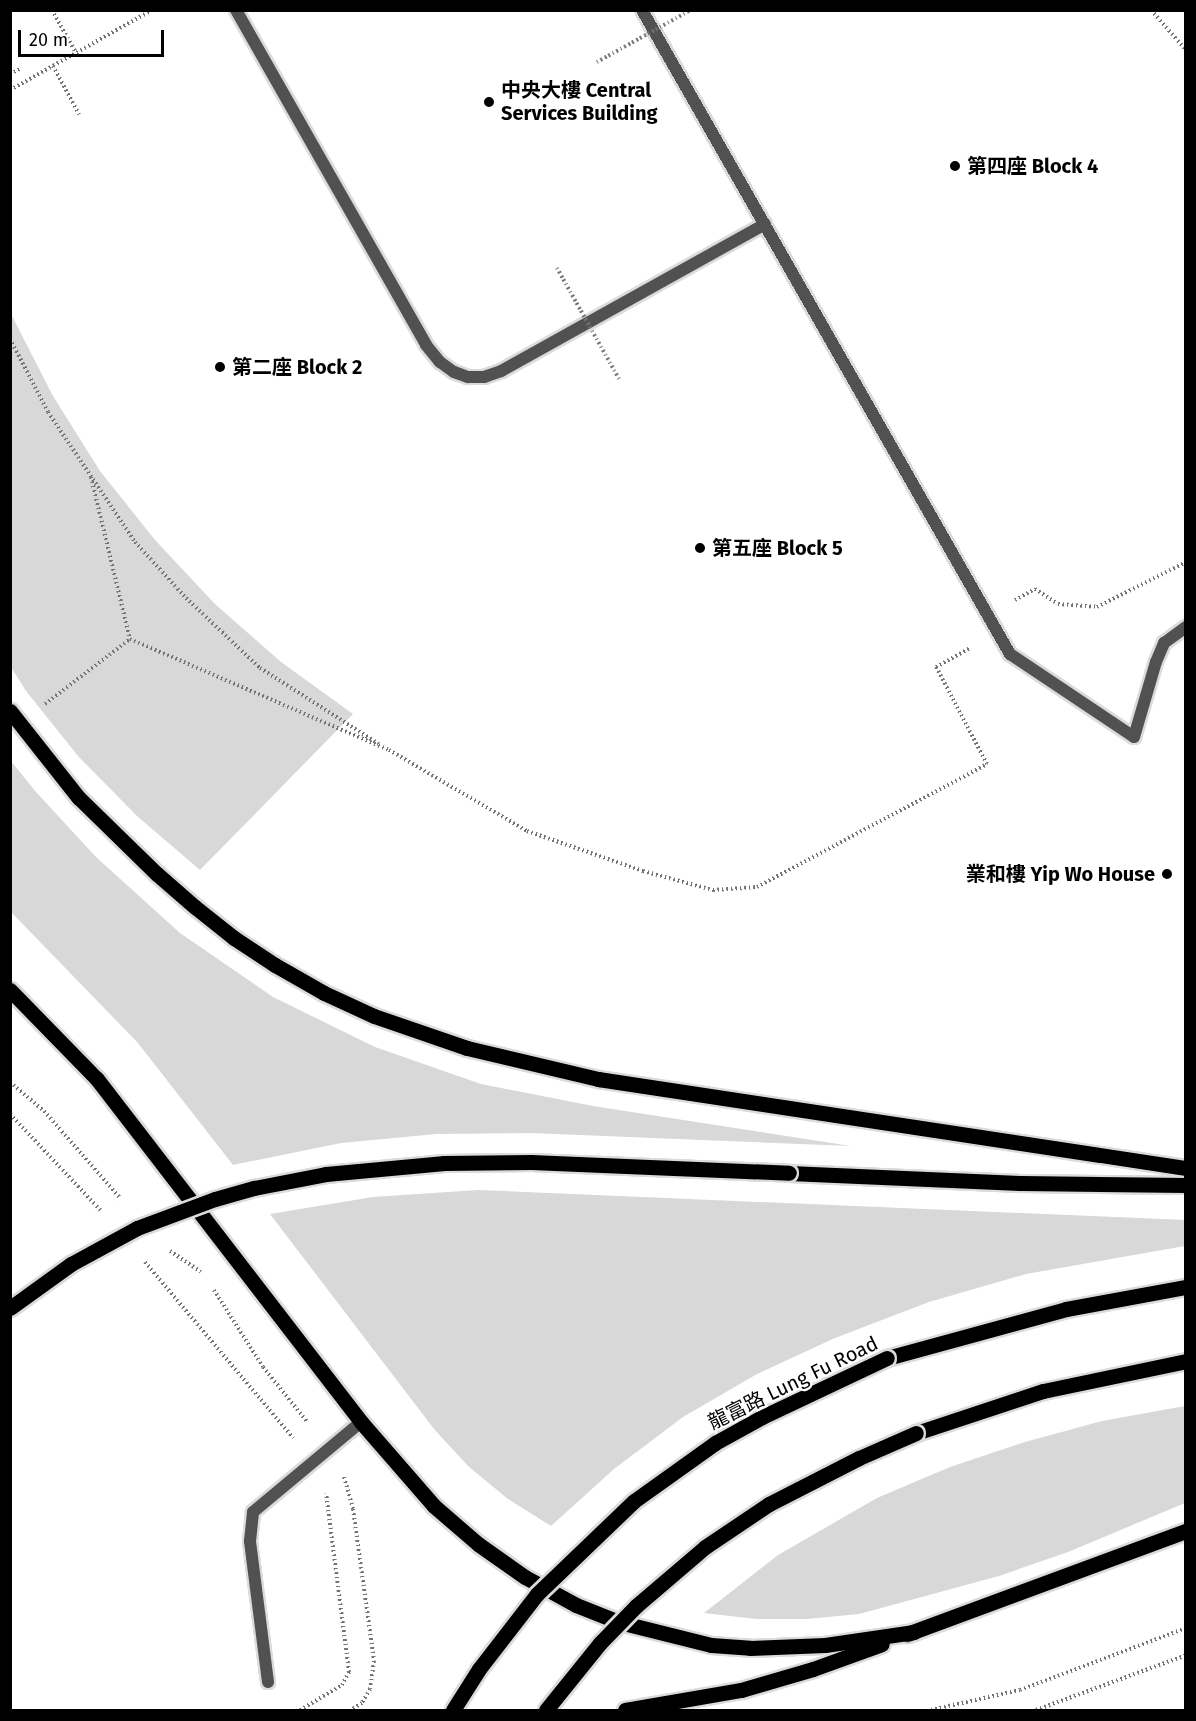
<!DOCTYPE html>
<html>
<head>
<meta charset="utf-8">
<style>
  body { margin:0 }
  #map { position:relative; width:1196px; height:1721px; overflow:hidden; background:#fff; font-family:"Fira Sans","Noto Sans TC",sans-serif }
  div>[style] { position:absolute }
  .green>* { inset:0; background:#d8d8d8 }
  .path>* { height:4px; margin-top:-2px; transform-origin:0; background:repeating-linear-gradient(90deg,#737373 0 1.5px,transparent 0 4.5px) }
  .roads { filter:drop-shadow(2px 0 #dbdbdb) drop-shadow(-2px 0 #dbdbdb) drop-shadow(0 2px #dbdbdb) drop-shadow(0 -2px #dbdbdb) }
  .lane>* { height:12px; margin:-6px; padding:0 6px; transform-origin:6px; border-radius:6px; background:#515151 }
  .street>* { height:12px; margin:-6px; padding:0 6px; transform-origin:6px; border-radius:6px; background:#515151 }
  .primary>* { height:15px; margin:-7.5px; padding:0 7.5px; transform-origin:7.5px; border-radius:7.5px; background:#000 }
  .path-bridge>* { height:4px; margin-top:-2px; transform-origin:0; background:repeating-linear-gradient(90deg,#737373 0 1.5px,transparent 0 4.5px) }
  .bridges { filter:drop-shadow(2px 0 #dbdbdb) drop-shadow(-2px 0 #dbdbdb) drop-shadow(0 2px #dbdbdb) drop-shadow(0 -2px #dbdbdb) }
  .primary-bridge>* { height:15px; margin:-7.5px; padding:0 7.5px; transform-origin:7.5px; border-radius:7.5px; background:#000 }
  .dots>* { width:16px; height:16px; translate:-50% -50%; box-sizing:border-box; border:3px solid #fff; border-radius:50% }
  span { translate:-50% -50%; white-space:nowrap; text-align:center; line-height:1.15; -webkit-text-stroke:4.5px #fff; paint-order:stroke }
  .poi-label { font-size:20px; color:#000; font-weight:700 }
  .left { translate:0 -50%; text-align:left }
  .right { translate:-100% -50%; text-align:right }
  .street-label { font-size:20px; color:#000 }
  .frame { position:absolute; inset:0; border:12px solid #000; pointer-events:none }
  .scale { position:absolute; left:18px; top:30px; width:146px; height:27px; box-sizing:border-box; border:3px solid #000; border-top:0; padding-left:8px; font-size:18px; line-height:21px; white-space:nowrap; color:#000; -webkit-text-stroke:4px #fff; paint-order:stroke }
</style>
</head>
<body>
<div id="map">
  <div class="green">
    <div style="clip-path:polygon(11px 314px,53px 396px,100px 471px,155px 540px,215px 604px,281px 662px,353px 714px,200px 870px,137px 816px,78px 756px,26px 691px,11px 667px)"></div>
    <div style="clip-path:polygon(10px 760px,36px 792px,96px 857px,180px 933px,273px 997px,375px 1047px,481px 1084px,593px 1106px,851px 1146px,531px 1133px,436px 1134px,341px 1143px,233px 1165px,138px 1043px,11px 912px)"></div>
    <div style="clip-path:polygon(478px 1190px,1185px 1220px,1185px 1246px,1026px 1274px,929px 1302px,835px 1338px,757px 1374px,683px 1417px,614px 1469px,551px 1526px,508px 1499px,468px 1466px,434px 1429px,270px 1214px,373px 1197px)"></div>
    <div style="clip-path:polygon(1185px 1406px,1185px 1503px,1068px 1552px,999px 1576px,859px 1614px,807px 1619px,756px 1619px,704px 1613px,778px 1555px,877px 1498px,950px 1467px,1025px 1442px,1102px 1421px)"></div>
  </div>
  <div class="path">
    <div style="left:52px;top:10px;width:49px;rotate:60.8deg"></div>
    <div style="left:1151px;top:10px;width:53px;rotate:48.8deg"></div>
    <div style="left:53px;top:66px;width:55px;rotate:61.6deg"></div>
    <div style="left:10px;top:74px;width:11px;rotate:-27deg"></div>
    <div style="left:10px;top:90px;width:163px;rotate:-29.4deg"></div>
    <div style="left:10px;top:339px;width:82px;rotate:62.5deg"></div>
    <div style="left:48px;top:412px;width:156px;rotate:56.2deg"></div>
    <div style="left:135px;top:542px;width:76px;rotate:47.7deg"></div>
    <div style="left:186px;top:598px;width:102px;rotate:43.4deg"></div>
    <div style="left:260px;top:668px;width:141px;rotate:32.6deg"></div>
    <div style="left:91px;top:477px;width:167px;rotate:76.5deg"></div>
    <div style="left:1015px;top:600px;width:23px;rotate:-29deg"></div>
    <div style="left:1035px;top:589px;width:27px;rotate:33deg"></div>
    <div style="left:1058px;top:604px;width:39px;rotate:4deg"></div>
    <div style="left:1097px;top:607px;width:100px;rotate:-26.8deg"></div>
    <div style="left:45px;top:704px;width:107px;rotate:-37.4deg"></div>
    <div style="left:130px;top:639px;width:282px;rotate:23.2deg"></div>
    <div style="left:389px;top:750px;width:160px;rotate:30.4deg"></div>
    <div style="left:527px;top:831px;width:123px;rotate:19deg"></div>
    <div style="left:643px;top:871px;width:73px;rotate:15.2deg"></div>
    <div style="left:713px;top:890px;width:44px;rotate:-3.9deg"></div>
    <div style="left:757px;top:887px;width:261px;rotate:-28.1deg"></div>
    <div style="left:987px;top:764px;width:110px;rotate:-117.7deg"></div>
    <div style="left:936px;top:667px;width:39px;rotate:-29deg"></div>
    <div style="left:10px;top:1082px;width:45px;rotate:40.5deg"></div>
    <div style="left:44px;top:1111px;width:117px;rotate:48.8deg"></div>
    <div style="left:10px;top:1114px;width:132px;rotate:46.8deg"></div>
    <div style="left:170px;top:1251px;width:37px;rotate:34deg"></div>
    <div style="left:145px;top:1262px;width:230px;rotate:49.9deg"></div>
    <div style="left:214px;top:1290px;width:91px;rotate:57.5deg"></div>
    <div style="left:263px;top:1367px;width:72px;rotate:51.2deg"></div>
    <div style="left:344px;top:1477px;width:33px;rotate:74deg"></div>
    <div style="left:353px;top:1509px;width:153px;rotate:82.1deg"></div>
    <div style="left:374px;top:1661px;width:28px;rotate:98deg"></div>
    <div style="left:370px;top:1689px;width:16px;rotate:120deg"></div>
    <div style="left:362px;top:1703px;width:13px;rotate:148deg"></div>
    <div style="left:300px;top:1710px;width:49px;rotate:-30.8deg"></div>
    <div style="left:342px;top:1685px;width:15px;rotate:-62deg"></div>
    <div style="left:349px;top:1672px;width:180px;rotate:-97.3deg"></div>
    <div style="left:931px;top:1710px;width:91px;rotate:-12.7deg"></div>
    <div style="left:1020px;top:1690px;width:177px;rotate:-20.5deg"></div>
    <div style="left:1036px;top:1710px;width:160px;rotate:-20.1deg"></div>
  </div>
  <div class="roads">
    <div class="lane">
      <div style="left:236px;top:10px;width:385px;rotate:60.4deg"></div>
      <div style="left:426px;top:345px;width:22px;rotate:51deg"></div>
      <div style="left:440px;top:362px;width:17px;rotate:36deg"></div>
      <div style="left:454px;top:372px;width:15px;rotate:20deg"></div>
      <div style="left:468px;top:377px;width:16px"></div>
      <div style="left:484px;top:377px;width:18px;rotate:-19deg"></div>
      <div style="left:501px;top:371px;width:302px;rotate:-29.1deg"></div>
      <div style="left:642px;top:10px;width:742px;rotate:60.26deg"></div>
      <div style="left:1010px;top:654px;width:149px;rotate:33.8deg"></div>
      <div style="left:268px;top:1682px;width:142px;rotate:-97.3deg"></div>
      <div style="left:250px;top:1541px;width:29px;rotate:-84deg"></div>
      <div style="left:253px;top:1512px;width:141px;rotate:-39.8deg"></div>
    </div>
    <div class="street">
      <div style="left:1134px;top:737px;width:78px;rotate:-73.7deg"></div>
      <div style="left:1156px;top:662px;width:21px;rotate:-67deg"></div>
      <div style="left:1164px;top:643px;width:27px;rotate:-36deg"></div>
    </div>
    <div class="primary">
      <div style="left:10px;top:711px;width:110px;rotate:51.7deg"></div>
      <div style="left:78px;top:797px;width:110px;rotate:44.3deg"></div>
      <div style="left:157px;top:874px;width:50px;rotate:41deg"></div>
      <div style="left:195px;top:907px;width:50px;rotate:38.5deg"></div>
      <div style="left:234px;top:938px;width:49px;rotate:33.4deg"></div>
      <div style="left:275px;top:965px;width:56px;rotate:29.7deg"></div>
      <div style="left:324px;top:993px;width:55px;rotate:24.7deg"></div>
      <div style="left:374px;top:1016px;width:98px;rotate:19deg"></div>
      <div style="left:467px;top:1048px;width:135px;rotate:13.3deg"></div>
      <div style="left:598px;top:1079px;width:595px;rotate:8.61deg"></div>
      <div style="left:10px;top:990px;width:124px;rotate:45.7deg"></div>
      <div style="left:97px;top:1079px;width:433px;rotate:52.4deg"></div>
      <div style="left:361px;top:1422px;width:111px;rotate:49deg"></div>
      <div style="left:434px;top:1506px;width:58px;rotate:40.8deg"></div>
      <div style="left:478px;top:1544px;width:57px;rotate:35.1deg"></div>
      <div style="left:525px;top:1577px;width:58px;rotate:28.8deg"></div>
      <div style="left:576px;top:1605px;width:46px;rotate:21.6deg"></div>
      <div style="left:619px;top:1622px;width:95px;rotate:14deg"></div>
      <div style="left:711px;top:1645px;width:39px;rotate:4deg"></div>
      <div style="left:750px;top:1648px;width:75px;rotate:-2.3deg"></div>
      <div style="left:825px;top:1645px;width:90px;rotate:-8.3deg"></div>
      <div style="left:789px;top:1173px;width:231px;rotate:2.5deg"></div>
      <div style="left:1020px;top:1183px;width:166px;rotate:0.7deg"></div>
      <div style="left:887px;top:1358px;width:186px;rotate:-15.3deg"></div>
      <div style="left:1066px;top:1309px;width:122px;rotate:-10.4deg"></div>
      <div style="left:916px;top:1433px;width:134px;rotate:-18.3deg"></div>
      <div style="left:1043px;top:1391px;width:146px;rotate:-11.8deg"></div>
      <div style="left:907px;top:1634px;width:297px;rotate:-20.3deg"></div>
      <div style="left:625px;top:1710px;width:118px;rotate:-9.8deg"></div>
      <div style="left:741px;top:1690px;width:75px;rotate:-16.3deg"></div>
      <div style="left:813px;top:1669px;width:73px;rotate:-19.9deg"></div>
    </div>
  </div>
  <div class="path-bridge">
    <div style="left:597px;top:62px;width:107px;rotate:-29deg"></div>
    <div style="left:557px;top:268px;width:127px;rotate:60.8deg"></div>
  </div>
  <div class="bridges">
    <div class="primary-bridge">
      <div style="left:10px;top:1308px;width:75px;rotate:-35.8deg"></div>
      <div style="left:71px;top:1264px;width:75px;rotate:-28.6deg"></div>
      <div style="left:137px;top:1228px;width:83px;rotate:-20.4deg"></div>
      <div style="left:215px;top:1199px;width:41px;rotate:-15.8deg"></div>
      <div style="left:254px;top:1188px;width:73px;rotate:-11deg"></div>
      <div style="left:326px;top:1174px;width:119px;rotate:-5.3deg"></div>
      <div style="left:444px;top:1163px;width:87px;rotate:-0.7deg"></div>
      <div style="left:531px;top:1162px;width:258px;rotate:2.4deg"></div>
      <div style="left:453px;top:1710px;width:49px;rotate:-57.6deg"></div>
      <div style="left:479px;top:1669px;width:95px;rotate:-52.3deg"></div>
      <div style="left:537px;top:1594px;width:134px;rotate:-43.8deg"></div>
      <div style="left:634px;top:1501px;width:100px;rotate:-35.6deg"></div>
      <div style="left:715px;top:1443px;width:54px;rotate:-29deg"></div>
      <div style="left:762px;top:1417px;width:138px;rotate:-25.3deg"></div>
      <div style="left:546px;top:1710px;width:86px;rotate:-51.1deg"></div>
      <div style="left:600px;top:1643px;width:52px;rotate:-45.8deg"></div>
      <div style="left:636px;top:1606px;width:91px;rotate:-40.5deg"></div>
      <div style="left:705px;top:1547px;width:77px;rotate:-33.9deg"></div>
      <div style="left:769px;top:1504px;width:101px;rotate:-27.1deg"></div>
      <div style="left:859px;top:1458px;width:62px;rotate:-23.7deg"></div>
    </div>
  </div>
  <div class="dots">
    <div style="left:489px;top:102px;background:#000"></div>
    <div style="left:955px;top:166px;background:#000"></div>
    <div style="left:220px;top:367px;background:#000"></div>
    <div style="left:700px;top:548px;background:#000"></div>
    <div style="left:1167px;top:874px;background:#000"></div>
  </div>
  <div class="poi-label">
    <span class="left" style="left:501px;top:102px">中央大樓 Central<br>Services Building</span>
    <span class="left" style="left:967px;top:166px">第四座 Block 4</span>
    <span class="left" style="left:232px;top:367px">第二座 Block 2</span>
    <span class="left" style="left:712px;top:548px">第五座 Block 5</span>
    <span class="right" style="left:1155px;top:874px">業和樓 Yip Wo House</span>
  </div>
  <div class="street-label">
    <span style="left:793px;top:1383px;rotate:-26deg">龍富路 Lung Fu Road</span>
  </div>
  <div class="frame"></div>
  <div class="scale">20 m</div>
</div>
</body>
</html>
